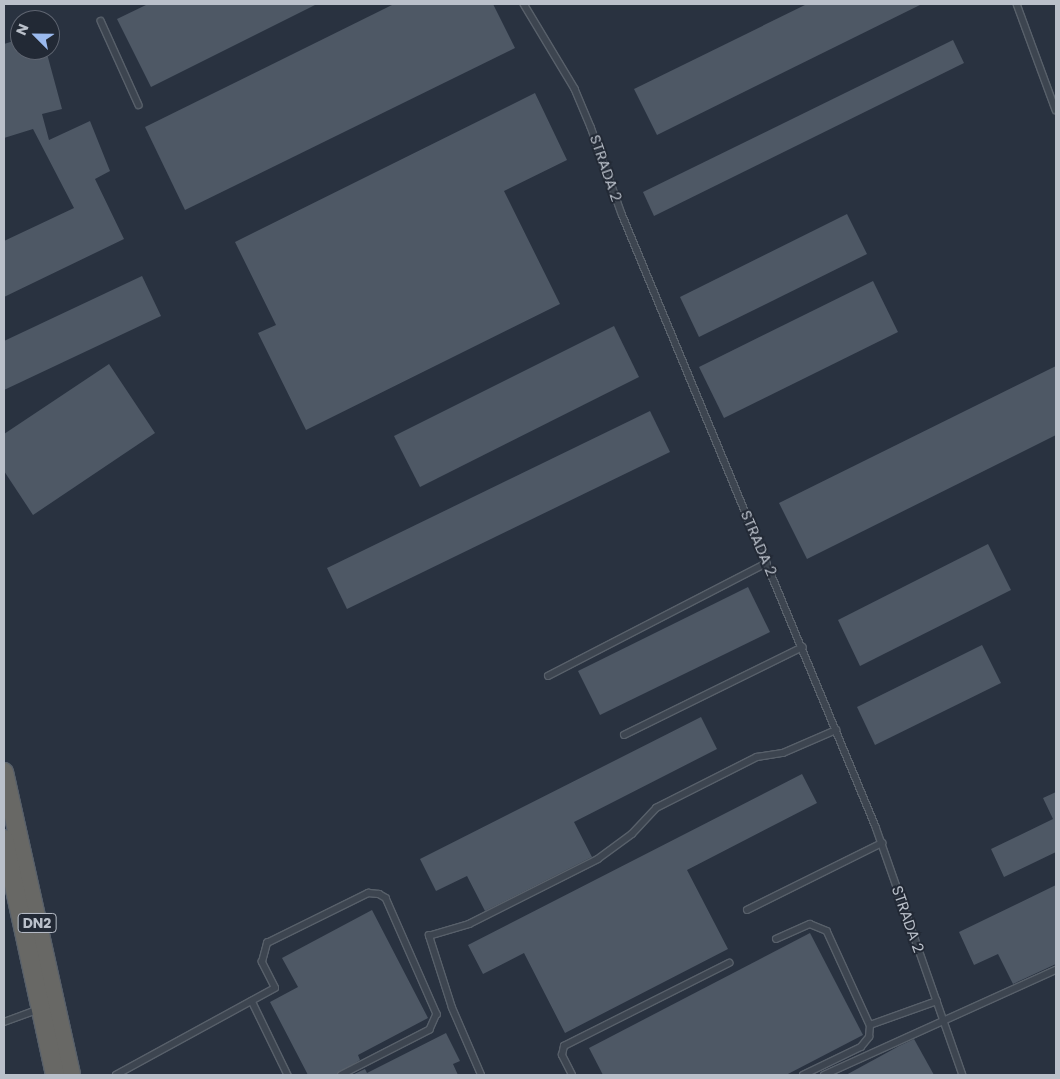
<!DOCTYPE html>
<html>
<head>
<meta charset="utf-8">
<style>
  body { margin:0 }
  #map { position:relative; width:1060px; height:1079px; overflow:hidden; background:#293240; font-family:Poppins,sans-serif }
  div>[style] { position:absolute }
  .building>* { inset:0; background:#4e5865 }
  .roads { filter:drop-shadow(1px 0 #58606a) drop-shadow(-1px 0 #58606a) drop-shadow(0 1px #58606a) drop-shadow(0 -1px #58606a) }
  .service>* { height:5.5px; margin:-2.75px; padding:0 2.75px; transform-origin:2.75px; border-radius:2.75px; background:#3d4550 }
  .trunk>* { height:18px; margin:-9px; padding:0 9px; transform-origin:9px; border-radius:9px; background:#686865 }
  span { translate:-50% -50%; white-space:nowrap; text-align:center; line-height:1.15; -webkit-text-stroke:4px #222935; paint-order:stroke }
  .shield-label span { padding:1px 4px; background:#222935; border:1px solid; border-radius:4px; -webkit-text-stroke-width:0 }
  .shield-label { font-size:14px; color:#bac0ca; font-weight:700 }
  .street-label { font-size:15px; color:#bac0ca }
  .frame { position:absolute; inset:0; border:5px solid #bac0ca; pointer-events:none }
  .north { position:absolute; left:10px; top:10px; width:50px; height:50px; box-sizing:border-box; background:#222935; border:1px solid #5f6571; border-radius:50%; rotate:293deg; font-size:14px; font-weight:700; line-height:20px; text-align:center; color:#bac0ca }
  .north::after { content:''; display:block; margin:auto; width:18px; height:22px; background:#9bbaee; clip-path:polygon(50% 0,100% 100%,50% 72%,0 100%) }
</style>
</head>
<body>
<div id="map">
  <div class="building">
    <div style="clip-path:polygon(148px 4px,317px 4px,151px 87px,117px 19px)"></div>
    <div style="clip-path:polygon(394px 4px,493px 4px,515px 48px,185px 210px,145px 127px)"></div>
    <div style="clip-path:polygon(807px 4px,922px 4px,657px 135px,634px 89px)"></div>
    <div style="clip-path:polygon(20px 39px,20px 50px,46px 50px,62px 109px,42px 114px,49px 140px,90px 121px,110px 171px,95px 179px,124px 239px,4px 297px,4px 241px,74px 208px,33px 129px,4px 138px,4px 44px)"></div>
    <div style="clip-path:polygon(953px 40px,964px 63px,654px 216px,643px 192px)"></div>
    <div style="clip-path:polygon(535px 93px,567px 160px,504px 191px,560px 304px,306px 430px,258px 333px,276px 325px,235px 242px)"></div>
    <div style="clip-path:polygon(847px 214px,867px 254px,699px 337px,680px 297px)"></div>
    <div style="clip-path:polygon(142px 276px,161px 316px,4px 390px,4px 341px)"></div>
    <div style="clip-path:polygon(873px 281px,898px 332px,724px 418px,699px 367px)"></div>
    <div style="clip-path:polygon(614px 326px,639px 377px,420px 487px,394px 436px)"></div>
    <div style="clip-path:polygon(109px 364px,155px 433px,33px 515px,4px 471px,4px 434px)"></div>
    <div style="clip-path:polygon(1056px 366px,1056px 435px,807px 559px,779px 503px)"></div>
    <div style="clip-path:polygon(650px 411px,670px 452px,347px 609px,327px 568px)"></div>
    <div style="clip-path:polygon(988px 544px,1011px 590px,860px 666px,838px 620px)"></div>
    <div style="clip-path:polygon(748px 587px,770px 632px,600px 715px,578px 671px)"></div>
    <div style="clip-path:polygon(982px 645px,1001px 683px,875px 745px,857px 707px)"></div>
    <div style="clip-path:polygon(701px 717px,717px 749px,574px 822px,592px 857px,485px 911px,467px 876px,436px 891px,420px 859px)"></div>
    <div style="clip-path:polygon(802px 774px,817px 803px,687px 870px,728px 949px,565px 1033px,524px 953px,483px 974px,468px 945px)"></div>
    <div style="clip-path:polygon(1056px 792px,1056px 852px,1004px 877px,991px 849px,1053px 819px,1043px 798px)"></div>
    <div style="clip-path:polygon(1056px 885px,1056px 964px,1013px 984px,998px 954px,974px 965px,959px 932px)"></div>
    <div style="clip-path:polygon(372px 910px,428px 1018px,358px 1055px,360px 1060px,337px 1075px,308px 1075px,270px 1002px,298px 987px,282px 958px)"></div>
    <div style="clip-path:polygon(810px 933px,863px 1035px,786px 1075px,603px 1075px,589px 1048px)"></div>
    <div style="clip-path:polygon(446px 1033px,460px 1061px,453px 1064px,458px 1075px,352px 1075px,365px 1069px,367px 1073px)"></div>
    <div style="clip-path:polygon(914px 1039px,934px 1075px,846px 1075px,899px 1046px)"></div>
  </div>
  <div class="roads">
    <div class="service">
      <div style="left:524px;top:4px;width:99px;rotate:59deg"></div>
      <div style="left:575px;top:89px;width:41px;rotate:67.2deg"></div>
      <div style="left:591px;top:127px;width:92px;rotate:70.4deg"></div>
      <div style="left:622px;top:214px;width:664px;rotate:67.49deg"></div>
      <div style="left:876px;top:827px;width:263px;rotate:70.7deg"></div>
      <div style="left:1017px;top:4px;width:113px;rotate:69.8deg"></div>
      <div style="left:101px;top:21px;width:92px;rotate:65.7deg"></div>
      <div style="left:548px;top:676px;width:246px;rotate:-27.3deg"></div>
      <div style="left:624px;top:735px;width:199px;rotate:-26.2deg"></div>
      <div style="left:747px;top:910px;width:151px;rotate:-26.4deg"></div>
      <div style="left:776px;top:939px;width:37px;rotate:-24deg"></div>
      <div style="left:810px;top:924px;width:18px;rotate:22deg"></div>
      <div style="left:827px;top:931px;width:103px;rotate:65.4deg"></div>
      <div style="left:870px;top:1025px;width:71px;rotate:-19.7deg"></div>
      <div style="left:252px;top:1001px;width:82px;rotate:64.1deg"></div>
      <div style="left:4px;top:1022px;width:37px;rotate:-20deg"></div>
      <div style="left:116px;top:1075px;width:181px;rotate:-28.7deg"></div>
      <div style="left:275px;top:988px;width:29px;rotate:-117deg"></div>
      <div style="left:262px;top:962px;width:20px;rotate:-75deg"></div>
      <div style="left:267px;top:943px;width:113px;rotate:-26.3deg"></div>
      <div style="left:368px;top:893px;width:11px;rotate:5deg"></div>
      <div style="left:379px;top:894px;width:8px;rotate:30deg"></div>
      <div style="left:386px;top:898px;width:127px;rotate:66.3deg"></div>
      <div style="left:437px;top:1014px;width:17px;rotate:114deg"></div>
      <div style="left:430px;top:1030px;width:99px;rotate:152.9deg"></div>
      <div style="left:481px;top:1075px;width:73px;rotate:-113.4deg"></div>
      <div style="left:452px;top:1008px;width:76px;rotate:-107.7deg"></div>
      <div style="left:429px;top:936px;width:42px;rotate:-16.7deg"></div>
      <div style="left:469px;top:924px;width:144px;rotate:-26.7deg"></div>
      <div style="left:598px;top:859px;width:42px;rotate:-36.3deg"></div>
      <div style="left:632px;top:834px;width:35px;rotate:-47deg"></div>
      <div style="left:656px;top:808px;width:113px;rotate:-26.8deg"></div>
      <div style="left:757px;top:757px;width:26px;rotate:-9deg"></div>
      <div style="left:783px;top:753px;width:58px;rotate:-23.5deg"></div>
      <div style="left:572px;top:1075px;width:22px;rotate:-117deg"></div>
      <div style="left:562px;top:1055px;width:9px;rotate:-77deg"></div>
      <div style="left:564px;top:1046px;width:185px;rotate:-26.7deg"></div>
      <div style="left:803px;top:1075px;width:64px;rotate:-25.8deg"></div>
      <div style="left:861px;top:1047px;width:13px;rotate:-51deg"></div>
      <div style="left:869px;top:1037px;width:12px;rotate:-85deg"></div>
      <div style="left:824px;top:1075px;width:255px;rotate:-24.4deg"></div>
    </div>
    <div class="trunk">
      <div style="left:4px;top:772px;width:310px;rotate:77.5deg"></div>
      <div style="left:4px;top:839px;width:241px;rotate:77.8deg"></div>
    </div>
  </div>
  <div class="shield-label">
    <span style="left:37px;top:923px">DN2</span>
  </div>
  <div class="street-label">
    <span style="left:606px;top:168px;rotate:71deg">STRADA 2</span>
    <span style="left:759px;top:543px;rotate:67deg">STRADA 2</span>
    <span style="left:908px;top:919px;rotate:71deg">STRADA 2</span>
  </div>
  <div class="frame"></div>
  <div class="north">N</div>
</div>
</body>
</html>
